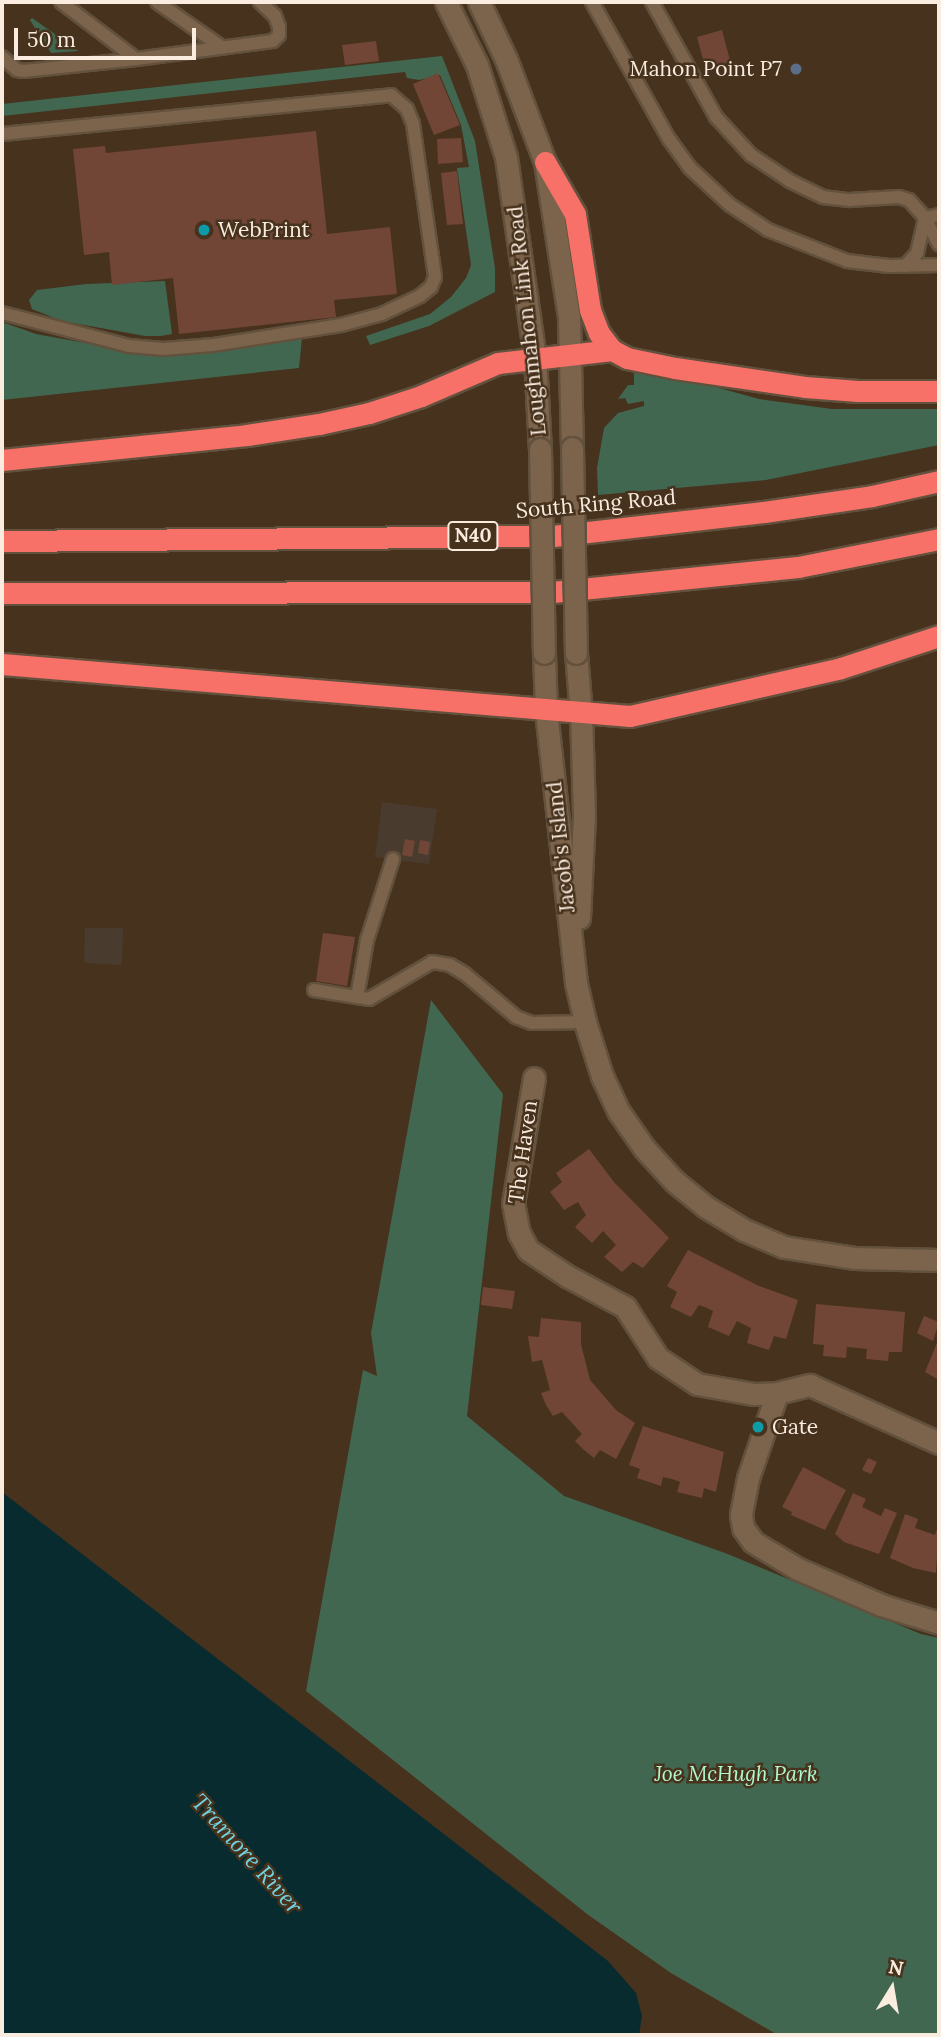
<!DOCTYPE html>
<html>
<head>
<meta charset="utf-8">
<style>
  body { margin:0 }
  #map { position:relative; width:941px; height:2037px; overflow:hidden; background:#47321d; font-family:Lora,serif }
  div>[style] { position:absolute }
  .industrial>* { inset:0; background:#493c2e }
  .green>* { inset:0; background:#416751 }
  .water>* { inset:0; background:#082b2f }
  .building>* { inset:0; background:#714636 }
  .roads { filter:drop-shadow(2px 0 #62513d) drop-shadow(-2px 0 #62513d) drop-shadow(0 2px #62513d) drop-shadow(0 -2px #62513d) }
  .lane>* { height:12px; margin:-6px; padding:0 6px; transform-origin:6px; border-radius:6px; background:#7b634c }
  .street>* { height:21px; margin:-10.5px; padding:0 10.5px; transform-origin:10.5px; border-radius:10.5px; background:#7b634c }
  .secondary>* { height:21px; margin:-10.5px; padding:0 10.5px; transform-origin:10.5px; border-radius:10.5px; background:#7b634c }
  .highway>* { height:21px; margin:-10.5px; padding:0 10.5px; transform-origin:10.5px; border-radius:10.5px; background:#f87169 }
  .bridges { filter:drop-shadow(2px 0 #62513d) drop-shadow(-2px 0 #62513d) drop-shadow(0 2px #62513d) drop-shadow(0 -2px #62513d) }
  .secondary-bridge>* { height:21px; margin:-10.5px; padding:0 10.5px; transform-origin:10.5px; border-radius:10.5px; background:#7b634c }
  .dots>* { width:19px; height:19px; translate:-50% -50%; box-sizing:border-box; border:4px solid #47321d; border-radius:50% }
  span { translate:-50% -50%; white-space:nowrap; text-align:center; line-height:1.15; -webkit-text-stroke:5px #47321d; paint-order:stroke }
  .shield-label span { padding:2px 5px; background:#47321d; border:2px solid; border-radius:5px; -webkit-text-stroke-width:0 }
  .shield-label { font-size:19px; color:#faecdf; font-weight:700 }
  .poi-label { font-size:21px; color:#faecdf }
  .right { translate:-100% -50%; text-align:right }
  .left { translate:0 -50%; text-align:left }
  .street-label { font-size:21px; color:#faecdf }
  .park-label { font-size:21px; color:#aff8cc; font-style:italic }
  .water-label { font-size:23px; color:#70d3e0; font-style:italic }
  .frame { position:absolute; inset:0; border:4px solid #faecdf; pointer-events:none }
  .north { position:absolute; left:857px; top:1953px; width:70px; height:70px; -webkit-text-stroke:5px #47321d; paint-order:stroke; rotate:11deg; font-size:19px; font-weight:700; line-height:28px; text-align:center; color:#faecdf }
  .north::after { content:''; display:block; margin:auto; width:24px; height:32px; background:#faecdf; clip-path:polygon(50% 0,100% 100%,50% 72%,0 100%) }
  .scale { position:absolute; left:14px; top:28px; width:182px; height:32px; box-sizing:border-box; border:4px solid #faecdf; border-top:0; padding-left:9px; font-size:21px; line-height:24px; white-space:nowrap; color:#faecdf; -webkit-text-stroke:5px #47321d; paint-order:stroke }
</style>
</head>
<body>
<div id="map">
  <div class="industrial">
    <div style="clip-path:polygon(382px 802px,437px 809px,429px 864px,375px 857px)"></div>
    <div style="clip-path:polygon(85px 928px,123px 928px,122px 965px,84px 963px)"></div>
  </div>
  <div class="green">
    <div style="clip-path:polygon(32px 18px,75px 48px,78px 51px,51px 53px,30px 20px)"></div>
    <div style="clip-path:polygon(442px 56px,475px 141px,495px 268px,495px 292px,429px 326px,370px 345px,366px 336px,430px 314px,451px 297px,466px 278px,471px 265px,457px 168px,469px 167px,461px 125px,440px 75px,419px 80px,407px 78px,405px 72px,2px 116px,2px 104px)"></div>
    <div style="clip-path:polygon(165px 281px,172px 334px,161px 336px,145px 336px,62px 321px,32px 309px,29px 300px,37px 290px,86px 284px)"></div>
    <div style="clip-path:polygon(2px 322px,36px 334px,140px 353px,166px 354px,302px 338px,299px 368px,2px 400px)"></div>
    <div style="clip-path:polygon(634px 372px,712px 386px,759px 399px,832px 409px,939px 409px,939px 445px,766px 480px,598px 495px,597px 468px,604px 428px,618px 413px,644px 406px,644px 401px,628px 404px,625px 398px,618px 399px,628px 385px,634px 385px)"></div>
    <div style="clip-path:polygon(431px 1000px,503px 1094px,467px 1416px,564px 1496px,725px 1553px,921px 1634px,939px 1638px,939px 2035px,778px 2035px,671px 1973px,587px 1914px,306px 1691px,363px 1370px,377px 1376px,371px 1333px)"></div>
  </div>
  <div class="water">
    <div style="clip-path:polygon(2px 1492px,608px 1961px,636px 1993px,642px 2016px,639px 2035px,2px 2035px)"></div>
  </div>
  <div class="building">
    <div style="clip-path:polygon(722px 30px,731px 64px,706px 71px,697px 37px)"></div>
    <div style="clip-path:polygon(376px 41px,379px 61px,345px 65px,342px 45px)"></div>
    <div style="clip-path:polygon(438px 73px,460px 125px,434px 135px,413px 84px)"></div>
    <div style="clip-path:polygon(316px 131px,327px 234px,390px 227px,397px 294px,334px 300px,336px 317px,179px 334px,173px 278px,112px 285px,109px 252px,84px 255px,73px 149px,105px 146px,106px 153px)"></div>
    <div style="clip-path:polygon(461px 138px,463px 162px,438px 164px,437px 139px)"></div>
    <div style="clip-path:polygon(457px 171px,463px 224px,447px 225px,441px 173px)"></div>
    <div style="clip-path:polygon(405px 839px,415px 841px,412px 857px,402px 855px)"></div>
    <div style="clip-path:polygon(420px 840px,430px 842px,428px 855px,418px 853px)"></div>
    <div style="clip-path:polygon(323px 933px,355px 937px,347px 986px,316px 981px)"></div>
    <div style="clip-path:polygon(589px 1149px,614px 1182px,669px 1238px,643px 1268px,633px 1262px,622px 1272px,604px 1257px,616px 1245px,603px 1231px,592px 1243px,575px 1227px,586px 1215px,578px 1202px,564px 1210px,550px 1192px,562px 1182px,556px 1173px)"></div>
    <div style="clip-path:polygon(688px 1250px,759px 1286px,798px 1300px,786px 1339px,774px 1336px,769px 1350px,747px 1343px,751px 1328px,737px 1321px,729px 1336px,708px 1327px,713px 1311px,707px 1308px,699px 1305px,691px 1317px,670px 1307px,677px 1292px,667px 1286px)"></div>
    <div style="clip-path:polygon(483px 1287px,515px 1291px,512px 1309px,481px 1305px)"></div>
    <div style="clip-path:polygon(816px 1304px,905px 1312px,902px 1352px,889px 1352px,888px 1361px,866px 1359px,867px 1349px,847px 1347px,846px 1358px,823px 1356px,824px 1345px,813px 1344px)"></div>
    <div style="clip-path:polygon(924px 1316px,939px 1322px,933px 1341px,917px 1333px)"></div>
    <div style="clip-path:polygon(541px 1318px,581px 1322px,581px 1344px,590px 1380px,616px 1410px,635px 1423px,616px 1459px,600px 1450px,594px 1458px,584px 1450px,575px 1441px,582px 1434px,562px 1412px,553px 1416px,546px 1405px,541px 1393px,550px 1390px,542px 1360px,532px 1362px,528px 1336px,539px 1337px)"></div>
    <div style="clip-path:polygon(939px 1338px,939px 1380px,925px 1372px)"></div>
    <div style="clip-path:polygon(643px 1426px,724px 1452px,716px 1492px,704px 1488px,702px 1498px,677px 1492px,680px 1482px,672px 1479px,663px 1477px,661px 1486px,637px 1478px,640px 1469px,629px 1465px)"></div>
    <div style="clip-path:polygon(868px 1458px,877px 1462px,871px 1474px,862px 1470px)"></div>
    <div style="clip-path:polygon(803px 1467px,846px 1490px,825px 1530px,791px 1515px,792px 1512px,782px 1507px)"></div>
    <div style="clip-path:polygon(853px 1493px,866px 1499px,862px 1507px,881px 1516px,885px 1508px,897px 1513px,879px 1554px,844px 1542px,835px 1534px)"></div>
    <div style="clip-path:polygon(905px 1514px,918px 1519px,915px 1528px,935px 1535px,939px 1523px,936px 1573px,913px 1568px,890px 1558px)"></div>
  </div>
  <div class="roads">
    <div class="lane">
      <div style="left:61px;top:2px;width:94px;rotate:37.2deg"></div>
      <div style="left:136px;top:59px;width:138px;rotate:-7.5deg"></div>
      <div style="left:273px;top:41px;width:8px;rotate:-45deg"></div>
      <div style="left:279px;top:35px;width:8px;rotate:-90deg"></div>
      <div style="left:279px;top:27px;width:12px;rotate:-110deg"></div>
      <div style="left:275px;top:16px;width:21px;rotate:-137deg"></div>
      <div style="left:157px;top:2px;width:80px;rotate:34.9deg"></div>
      <div style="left:592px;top:2px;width:157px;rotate:60.7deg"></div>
      <div style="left:669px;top:139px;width:34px;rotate:54deg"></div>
      <div style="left:689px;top:167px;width:56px;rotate:42.8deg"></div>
      <div style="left:730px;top:205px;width:45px;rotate:33.3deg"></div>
      <div style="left:768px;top:230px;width:85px;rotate:21.4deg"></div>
      <div style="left:847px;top:261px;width:42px;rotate:6.8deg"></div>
      <div style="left:889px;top:266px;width:50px;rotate:-1.1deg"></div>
      <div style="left:652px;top:2px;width:132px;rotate:60.9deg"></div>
      <div style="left:716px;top:117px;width:52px;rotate:47.4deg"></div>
      <div style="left:751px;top:155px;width:47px;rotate:33.7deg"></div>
      <div style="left:790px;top:181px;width:37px;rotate:26deg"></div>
      <div style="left:823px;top:197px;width:26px;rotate:7deg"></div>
      <div style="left:849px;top:200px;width:50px;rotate:-3.4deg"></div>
      <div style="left:899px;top:197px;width:10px;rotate:17deg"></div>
      <div style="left:909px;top:200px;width:24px;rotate:48deg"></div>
      <div style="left:925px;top:218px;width:14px;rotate:-12deg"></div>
      <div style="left:2px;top:57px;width:20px;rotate:41deg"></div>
      <div style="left:17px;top:70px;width:7px;rotate:8deg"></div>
      <div style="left:24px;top:71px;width:113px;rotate:-6.1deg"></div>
      <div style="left:2px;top:134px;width:391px;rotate:-5.7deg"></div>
      <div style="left:391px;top:95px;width:21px;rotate:41deg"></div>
      <div style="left:407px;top:109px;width:16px;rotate:68deg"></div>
      <div style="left:413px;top:124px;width:155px;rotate:81.8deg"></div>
      <div style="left:435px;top:277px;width:11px;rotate:112deg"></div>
      <div style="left:431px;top:287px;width:14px;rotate:141deg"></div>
      <div style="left:420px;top:296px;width:42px;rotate:154.7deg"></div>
      <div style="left:382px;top:314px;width:42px;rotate:165deg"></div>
      <div style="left:341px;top:325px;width:130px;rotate:171.1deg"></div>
      <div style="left:213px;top:345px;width:50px;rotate:175.4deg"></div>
      <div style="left:163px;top:349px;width:34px;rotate:-175deg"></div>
      <div style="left:129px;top:346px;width:131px;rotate:-165.4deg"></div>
      <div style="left:925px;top:219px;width:29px;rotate:61deg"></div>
      <div style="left:905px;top:266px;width:18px;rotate:-47deg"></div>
      <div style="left:917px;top:253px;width:36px;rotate:-77deg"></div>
      <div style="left:314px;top:990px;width:56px;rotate:9.3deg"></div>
      <div style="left:369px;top:999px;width:73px;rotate:-30.4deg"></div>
      <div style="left:432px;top:962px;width:18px;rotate:9deg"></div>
      <div style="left:450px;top:965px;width:17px;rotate:31deg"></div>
      <div style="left:465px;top:974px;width:67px;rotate:40.1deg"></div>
      <div style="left:516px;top:1017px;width:17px;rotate:21deg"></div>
      <div style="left:532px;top:1023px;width:53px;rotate:-1.1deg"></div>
      <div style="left:357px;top:997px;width:58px;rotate:-80deg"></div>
      <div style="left:367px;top:940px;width:85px;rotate:-72.2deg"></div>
    </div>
    <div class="street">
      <div style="left:546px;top:711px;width:274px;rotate:83.7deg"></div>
      <div style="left:576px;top:983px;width:40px;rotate:77deg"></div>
      <div style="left:585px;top:1022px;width:57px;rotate:72.5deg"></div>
      <div style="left:602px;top:1076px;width:40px;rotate:65deg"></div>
      <div style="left:619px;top:1112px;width:44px;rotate:55.2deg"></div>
      <div style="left:644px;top:1148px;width:45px;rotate:47.7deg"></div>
      <div style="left:674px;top:1181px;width:41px;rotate:39.1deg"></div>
      <div style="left:706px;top:1207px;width:44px;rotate:31.2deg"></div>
      <div style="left:744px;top:1230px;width:43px;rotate:23deg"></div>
      <div style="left:784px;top:1247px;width:71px;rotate:8.9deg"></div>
      <div style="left:854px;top:1258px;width:85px;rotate:1.3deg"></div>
      <div style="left:579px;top:918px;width:104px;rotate:-87.2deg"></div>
      <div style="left:584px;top:814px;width:100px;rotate:-91.7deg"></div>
      <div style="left:534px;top:1078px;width:127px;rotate:99.5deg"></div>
      <div style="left:513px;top:1203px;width:31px;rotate:79deg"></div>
      <div style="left:519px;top:1233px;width:19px;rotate:62deg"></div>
      <div style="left:528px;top:1250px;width:47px;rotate:33.7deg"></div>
      <div style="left:567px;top:1276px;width:66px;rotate:28.1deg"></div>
      <div style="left:625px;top:1307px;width:61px;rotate:57.1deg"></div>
      <div style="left:658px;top:1358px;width:47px;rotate:33.7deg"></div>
      <div style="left:697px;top:1384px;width:58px;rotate:10deg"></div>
      <div style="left:754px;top:1394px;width:23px;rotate:-2deg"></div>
      <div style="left:777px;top:1393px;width:34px;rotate:-14deg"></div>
      <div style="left:810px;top:1385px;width:141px;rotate:24.2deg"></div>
      <div style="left:777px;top:1393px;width:90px;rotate:108.8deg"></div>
      <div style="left:748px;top:1478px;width:38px;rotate:101deg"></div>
      <div style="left:741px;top:1515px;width:13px;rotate:81deg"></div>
      <div style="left:743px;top:1528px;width:17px;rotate:54deg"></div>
      <div style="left:753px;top:1542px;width:52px;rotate:31deg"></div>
      <div style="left:798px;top:1569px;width:90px;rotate:23.4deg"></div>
      <div style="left:881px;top:1605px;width:61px;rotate:17.2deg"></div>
    </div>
    <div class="secondary">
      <div style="left:446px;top:2px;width:70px;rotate:63.8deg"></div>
      <div style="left:477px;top:65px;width:96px;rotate:72.5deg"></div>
      <div style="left:506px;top:157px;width:203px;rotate:81.8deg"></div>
      <div style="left:535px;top:358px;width:91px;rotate:86.9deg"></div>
      <div style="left:479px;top:2px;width:63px;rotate:64.7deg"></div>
      <div style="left:506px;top:59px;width:110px;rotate:69.3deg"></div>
      <div style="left:545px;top:162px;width:157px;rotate:81.2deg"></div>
      <div style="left:569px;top:317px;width:131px;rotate:88.7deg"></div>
      <div style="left:544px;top:653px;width:58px;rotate:88deg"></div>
      <div style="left:576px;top:653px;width:61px;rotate:85.3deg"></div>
    </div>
    <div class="highway">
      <div style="left:545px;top:162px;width:60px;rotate:60deg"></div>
      <div style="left:575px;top:214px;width:97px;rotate:81.1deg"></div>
      <div style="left:590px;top:310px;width:25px;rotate:69deg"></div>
      <div style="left:599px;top:333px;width:21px;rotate:53deg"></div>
      <div style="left:2px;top:460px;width:246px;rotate:-5.8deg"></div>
      <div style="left:247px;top:435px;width:73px;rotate:-8.7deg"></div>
      <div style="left:319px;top:424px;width:51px;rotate:-12.4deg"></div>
      <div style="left:369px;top:413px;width:55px;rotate:-18.1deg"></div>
      <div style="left:421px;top:396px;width:84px;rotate:-23.2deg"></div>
      <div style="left:498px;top:363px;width:115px;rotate:-6.5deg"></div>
      <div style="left:612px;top:350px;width:17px;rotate:28deg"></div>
      <div style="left:627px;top:358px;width:49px;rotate:11.8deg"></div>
      <div style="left:675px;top:368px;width:131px;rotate:8.3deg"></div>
      <div style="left:805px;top:387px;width:53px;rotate:4.3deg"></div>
      <div style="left:858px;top:391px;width:81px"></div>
      <div style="left:2px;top:541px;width:551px;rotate:-0.52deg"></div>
      <div style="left:553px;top:536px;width:212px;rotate:-6.5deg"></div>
      <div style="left:764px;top:512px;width:109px;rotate:-8.4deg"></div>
      <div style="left:872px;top:496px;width:69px;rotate:-12.6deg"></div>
      <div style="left:2px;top:593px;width:550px;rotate:-0.1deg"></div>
      <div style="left:552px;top:592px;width:247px;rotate:-5.8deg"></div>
      <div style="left:798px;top:567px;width:144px;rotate:-11.2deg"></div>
      <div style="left:2px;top:664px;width:630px;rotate:4.73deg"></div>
      <div style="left:630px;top:716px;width:216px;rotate:-12.8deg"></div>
      <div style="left:841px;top:668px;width:103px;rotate:-18.1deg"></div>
    </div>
  </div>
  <div class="bridges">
    <div class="secondary-bridge">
      <div style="left:572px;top:448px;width:205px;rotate:88.9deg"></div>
      <div style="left:540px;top:449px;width:204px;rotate:88.9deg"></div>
    </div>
  </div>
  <div class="dots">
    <div style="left:796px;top:69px;background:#5c6f8a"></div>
    <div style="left:204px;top:230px;background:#0f9aa8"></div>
    <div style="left:758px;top:1427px;background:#0f9aa8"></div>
  </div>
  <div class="shield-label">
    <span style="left:473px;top:536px">N40</span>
  </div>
  <div class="poi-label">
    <span class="right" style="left:782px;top:69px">Mahon Point P7</span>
    <span class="left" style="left:218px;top:230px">WebPrint</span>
    <span class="left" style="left:772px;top:1427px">Gate</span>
  </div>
  <div class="street-label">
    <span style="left:527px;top:321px;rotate:-96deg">Loughmahon Link Road</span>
    <span style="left:596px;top:504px;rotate:-5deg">South Ring Road</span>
    <span style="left:561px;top:847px;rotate:-96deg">Jacob's Island</span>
    <span style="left:523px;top:1152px;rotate:-82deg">The Haven</span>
  </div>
  <div class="park-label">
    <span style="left:736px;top:1774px">Joe McHugh Park</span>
  </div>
  <div class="water-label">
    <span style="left:247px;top:1854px;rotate:48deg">Tramore River</span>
  </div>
  <div class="frame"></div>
  <div class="north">N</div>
  <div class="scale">50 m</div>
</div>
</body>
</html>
